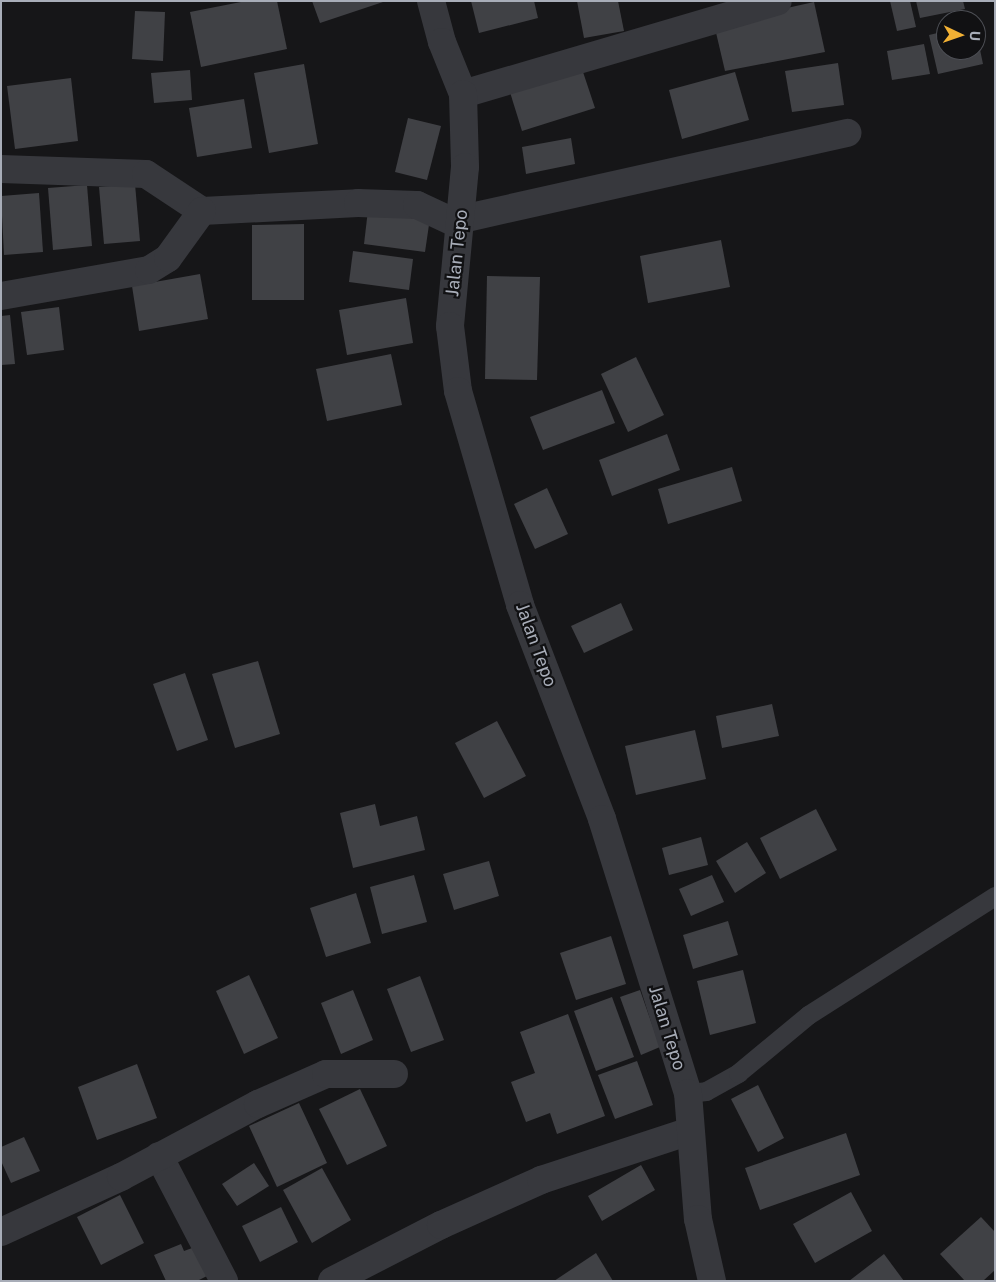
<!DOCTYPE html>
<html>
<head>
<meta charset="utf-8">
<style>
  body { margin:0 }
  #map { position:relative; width:996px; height:1282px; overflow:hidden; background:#161618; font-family:"Public Sans",sans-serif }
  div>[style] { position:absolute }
  .building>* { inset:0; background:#404145 }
  .service>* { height:19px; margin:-9.5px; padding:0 9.5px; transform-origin:9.5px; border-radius:9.5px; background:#37383d }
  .minor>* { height:28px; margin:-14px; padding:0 14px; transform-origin:14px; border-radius:14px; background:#37383d }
  .tertiary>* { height:28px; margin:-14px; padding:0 14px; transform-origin:14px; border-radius:14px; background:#37383d }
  span { translate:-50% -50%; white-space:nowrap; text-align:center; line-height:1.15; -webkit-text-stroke:4.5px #111113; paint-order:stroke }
  .street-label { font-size:18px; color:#a8adb8 }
  .frame { position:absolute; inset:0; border:2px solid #a8adb8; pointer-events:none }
  .north { position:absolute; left:936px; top:10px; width:50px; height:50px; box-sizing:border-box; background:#111113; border:1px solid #4d4f55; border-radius:50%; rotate:93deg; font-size:14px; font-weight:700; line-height:20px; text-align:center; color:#a8adb8 }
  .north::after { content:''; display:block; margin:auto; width:18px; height:22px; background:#f2b134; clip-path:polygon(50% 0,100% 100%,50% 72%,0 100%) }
</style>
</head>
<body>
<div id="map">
  <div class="building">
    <div style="clip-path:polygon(246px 1px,277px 1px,287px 49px,201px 67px,190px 12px)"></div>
    <div style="clip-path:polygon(312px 1px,383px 1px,383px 2px,320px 23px)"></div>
    <div style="clip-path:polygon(471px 1px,534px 1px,538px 18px,479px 33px)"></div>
    <div style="clip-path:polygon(577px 1px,618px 1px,624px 31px,584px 38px)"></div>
    <div style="clip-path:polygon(890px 1px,910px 1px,916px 27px,897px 31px)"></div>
    <div style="clip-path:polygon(916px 1px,963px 1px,965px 9px,920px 18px)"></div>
    <div style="clip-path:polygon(814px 2px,825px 52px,725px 71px,714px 24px)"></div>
    <div style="clip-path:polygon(135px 11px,165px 12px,163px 61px,132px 59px)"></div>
    <div style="clip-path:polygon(946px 31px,946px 50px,976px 50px,977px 35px,983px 64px,938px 74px,929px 35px)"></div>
    <div style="clip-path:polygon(924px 44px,930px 74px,892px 80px,887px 51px)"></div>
    <div style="clip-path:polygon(838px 63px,844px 105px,792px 112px,785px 71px)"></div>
    <div style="clip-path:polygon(304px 64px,318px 144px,269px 153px,254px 73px)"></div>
    <div style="clip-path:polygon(581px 66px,595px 108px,522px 131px,509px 89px)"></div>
    <div style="clip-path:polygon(190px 70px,192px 100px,154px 103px,151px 73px)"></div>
    <div style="clip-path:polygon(735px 72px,749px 120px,682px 139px,669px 90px)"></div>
    <div style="clip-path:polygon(71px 78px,78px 141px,15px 149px,7px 86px)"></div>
    <div style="clip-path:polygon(244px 99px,252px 148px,197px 157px,189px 108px)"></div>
    <div style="clip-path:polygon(408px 118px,441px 126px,427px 180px,395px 172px)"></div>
    <div style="clip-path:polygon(571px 138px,575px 164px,526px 174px,522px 147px)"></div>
    <div style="clip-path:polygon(135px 184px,140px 241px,104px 244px,99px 187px)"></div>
    <div style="clip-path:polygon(87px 185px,92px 246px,53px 250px,48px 188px)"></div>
    <div style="clip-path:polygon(39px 193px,43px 252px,4px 255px,1px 196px)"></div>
    <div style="clip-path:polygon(368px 210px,430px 218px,425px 252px,364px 244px)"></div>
    <div style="clip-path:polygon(304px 224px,304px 300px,252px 300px,252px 225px)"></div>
    <div style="clip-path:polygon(721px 240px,730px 287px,648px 303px,640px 256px)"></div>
    <div style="clip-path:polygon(353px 251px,413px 259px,409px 290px,349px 282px)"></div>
    <div style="clip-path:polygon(200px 274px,208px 319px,139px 331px,132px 286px)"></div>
    <div style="clip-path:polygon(487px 276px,540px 277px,537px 380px,485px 379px)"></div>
    <div style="clip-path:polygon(406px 298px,413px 343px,347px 355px,339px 310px)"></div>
    <div style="clip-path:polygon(59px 307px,64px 350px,27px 355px,21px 312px)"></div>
    <div style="clip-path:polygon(10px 315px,15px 364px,1px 365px,1px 316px)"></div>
    <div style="clip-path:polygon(391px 354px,402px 405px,327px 421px,316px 369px)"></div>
    <div style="clip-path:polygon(636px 357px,664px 415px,628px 432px,601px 374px)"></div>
    <div style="clip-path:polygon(602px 390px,615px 423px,543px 450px,530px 417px)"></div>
    <div style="clip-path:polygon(667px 434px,680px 470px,612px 496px,599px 460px)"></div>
    <div style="clip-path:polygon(732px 467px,742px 501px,668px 524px,658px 489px)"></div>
    <div style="clip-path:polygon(547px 488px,568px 534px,535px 549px,514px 504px)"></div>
    <div style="clip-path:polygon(621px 603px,633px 630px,584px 653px,571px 626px)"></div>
    <div style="clip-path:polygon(258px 661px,280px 734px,235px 748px,212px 674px)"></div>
    <div style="clip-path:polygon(185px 673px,208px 740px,177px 751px,153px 684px)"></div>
    <div style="clip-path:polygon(772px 704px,779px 736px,722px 748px,716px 716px)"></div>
    <div style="clip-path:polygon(497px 721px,526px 776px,484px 798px,455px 743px)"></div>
    <div style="clip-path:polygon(695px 730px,706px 779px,636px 795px,625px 746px)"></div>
    <div style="clip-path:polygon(375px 804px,380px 826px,417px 816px,425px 850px,353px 868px,340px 813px)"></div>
    <div style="clip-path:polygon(816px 809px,837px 850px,780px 879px,760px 838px)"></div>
    <div style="clip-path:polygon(701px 837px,708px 865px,669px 875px,662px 848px)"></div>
    <div style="clip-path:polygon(747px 842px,766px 873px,735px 893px,716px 861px)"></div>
    <div style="clip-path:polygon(489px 861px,499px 896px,454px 910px,443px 874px)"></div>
    <div style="clip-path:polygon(414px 875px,427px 922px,382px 934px,370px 887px)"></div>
    <div style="clip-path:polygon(712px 875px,724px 902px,691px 916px,679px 889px)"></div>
    <div style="clip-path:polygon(356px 893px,371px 943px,326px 957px,310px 908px)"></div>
    <div style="clip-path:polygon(728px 921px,738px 955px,693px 969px,683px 935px)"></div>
    <div style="clip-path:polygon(611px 936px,626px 984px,576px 1000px,560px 953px)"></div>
    <div style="clip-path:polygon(743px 970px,756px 1023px,710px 1035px,697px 981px)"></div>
    <div style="clip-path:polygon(249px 975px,278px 1038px,244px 1054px,216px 991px)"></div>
    <div style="clip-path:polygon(420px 976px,444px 1040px,411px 1052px,387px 989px)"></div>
    <div style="clip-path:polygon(353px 990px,373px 1040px,341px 1054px,321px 1003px)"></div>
    <div style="clip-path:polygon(640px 990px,660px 1047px,641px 1055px,620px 997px)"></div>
    <div style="clip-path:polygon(612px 997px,634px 1057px,596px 1071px,574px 1011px)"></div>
    <div style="clip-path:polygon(568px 1014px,605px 1116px,557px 1134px,550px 1113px,526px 1122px,511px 1082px,535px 1073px,520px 1032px)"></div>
    <div style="clip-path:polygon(637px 1061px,653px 1105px,615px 1119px,598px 1075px)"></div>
    <div style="clip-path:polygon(137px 1064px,157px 1118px,97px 1140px,78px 1087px)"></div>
    <div style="clip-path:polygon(758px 1085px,784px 1138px,758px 1152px,731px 1099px)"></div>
    <div style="clip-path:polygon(360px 1089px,387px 1146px,347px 1165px,319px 1109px)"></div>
    <div style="clip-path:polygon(299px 1103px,327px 1163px,277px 1187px,249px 1126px)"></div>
    <div style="clip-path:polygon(846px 1133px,860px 1175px,760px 1210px,745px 1168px)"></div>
    <div style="clip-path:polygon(24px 1137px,40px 1171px,11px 1183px,1px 1161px,1px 1147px)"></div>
    <div style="clip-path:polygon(254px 1163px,269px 1186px,237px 1206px,222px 1184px)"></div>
    <div style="clip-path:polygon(641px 1165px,655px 1190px,602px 1221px,588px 1196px)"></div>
    <div style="clip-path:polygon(322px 1168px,351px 1220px,312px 1243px,283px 1190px)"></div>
    <div style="clip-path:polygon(851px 1192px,872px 1231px,815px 1263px,793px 1224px)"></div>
    <div style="clip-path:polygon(120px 1195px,144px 1243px,101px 1265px,77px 1217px)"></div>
    <div style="clip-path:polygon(281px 1207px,298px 1242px,260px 1262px,242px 1226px)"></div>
    <div style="clip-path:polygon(981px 1217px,995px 1232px,995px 1270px,983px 1281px,965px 1281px,940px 1254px)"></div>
    <div style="clip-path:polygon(181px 1244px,184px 1251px,203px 1244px,209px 1275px,197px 1281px,166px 1281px,154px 1255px)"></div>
    <div style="clip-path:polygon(596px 1253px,613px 1281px,554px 1281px)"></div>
    <div style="clip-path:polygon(884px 1254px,904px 1281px,849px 1281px)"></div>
  </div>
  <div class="service">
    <div style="left:688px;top:1093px;width:18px;rotate:-6deg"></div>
    <div style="left:706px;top:1091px;width:37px;rotate:-29deg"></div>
    <div style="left:738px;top:1073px;width:91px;rotate:-39.6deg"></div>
    <div style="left:808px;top:1015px;width:222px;rotate:-32.5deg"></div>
  </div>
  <div class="minor">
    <div style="left:463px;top:94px;width:328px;rotate:-16.4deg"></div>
    <div style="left:1px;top:169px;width:145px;rotate:2deg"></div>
    <div style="left:146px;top:174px;width:67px;rotate:33.5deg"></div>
    <div style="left:202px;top:211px;width:156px;rotate:-2.9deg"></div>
    <div style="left:358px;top:203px;width:59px;rotate:1.9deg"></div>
    <div style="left:417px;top:205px;width:45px;rotate:24.9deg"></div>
    <div style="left:462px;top:219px;width:395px;rotate:-12.6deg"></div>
    <div style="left:1px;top:296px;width:150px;rotate:-10deg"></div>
    <div style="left:149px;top:270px;width:22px;rotate:-32deg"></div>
    <div style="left:168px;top:258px;width:58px;rotate:-54.1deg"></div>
    <div style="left:159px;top:1156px;width:141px;rotate:62.5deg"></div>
    <div style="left:1px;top:1232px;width:132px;rotate:-24.6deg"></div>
    <div style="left:121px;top:1177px;width:155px;rotate:-28.1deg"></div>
    <div style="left:258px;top:1104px;width:74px;rotate:-23.8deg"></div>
    <div style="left:326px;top:1074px;width:68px"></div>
    <div style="left:332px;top:1281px;width:123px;rotate:-27.2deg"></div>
    <div style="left:441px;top:1225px;width:110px;rotate:-24.2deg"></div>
    <div style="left:541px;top:1180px;width:157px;rotate:-18.2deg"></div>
  </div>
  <div class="tertiary">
    <div style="left:431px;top:1px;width:42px;rotate:75deg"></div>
    <div style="left:442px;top:42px;width:56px;rotate:68deg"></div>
    <div style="left:463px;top:94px;width:73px;rotate:88.4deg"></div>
    <div style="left:465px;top:167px;width:160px;rotate:95.4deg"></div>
    <div style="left:450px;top:326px;width:65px;rotate:83deg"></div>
    <div style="left:458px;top:391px;width:223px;rotate:73.8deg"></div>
    <div style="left:520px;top:605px;width:229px;rotate:69deg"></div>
    <div style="left:602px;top:819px;width:287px;rotate:72.6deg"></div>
    <div style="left:688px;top:1093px;width:126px;rotate:85.5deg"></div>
    <div style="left:698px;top:1219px;width:64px;rotate:77.3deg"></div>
  </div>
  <div class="street-label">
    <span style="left:457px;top:253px;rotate:-84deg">Jalan Tepo</span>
    <span style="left:536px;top:645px;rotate:70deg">Jalan Tepo</span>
    <span style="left:667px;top:1028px;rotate:73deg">Jalan Tepo</span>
  </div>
  <div class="frame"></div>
  <div class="north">U</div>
</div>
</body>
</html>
